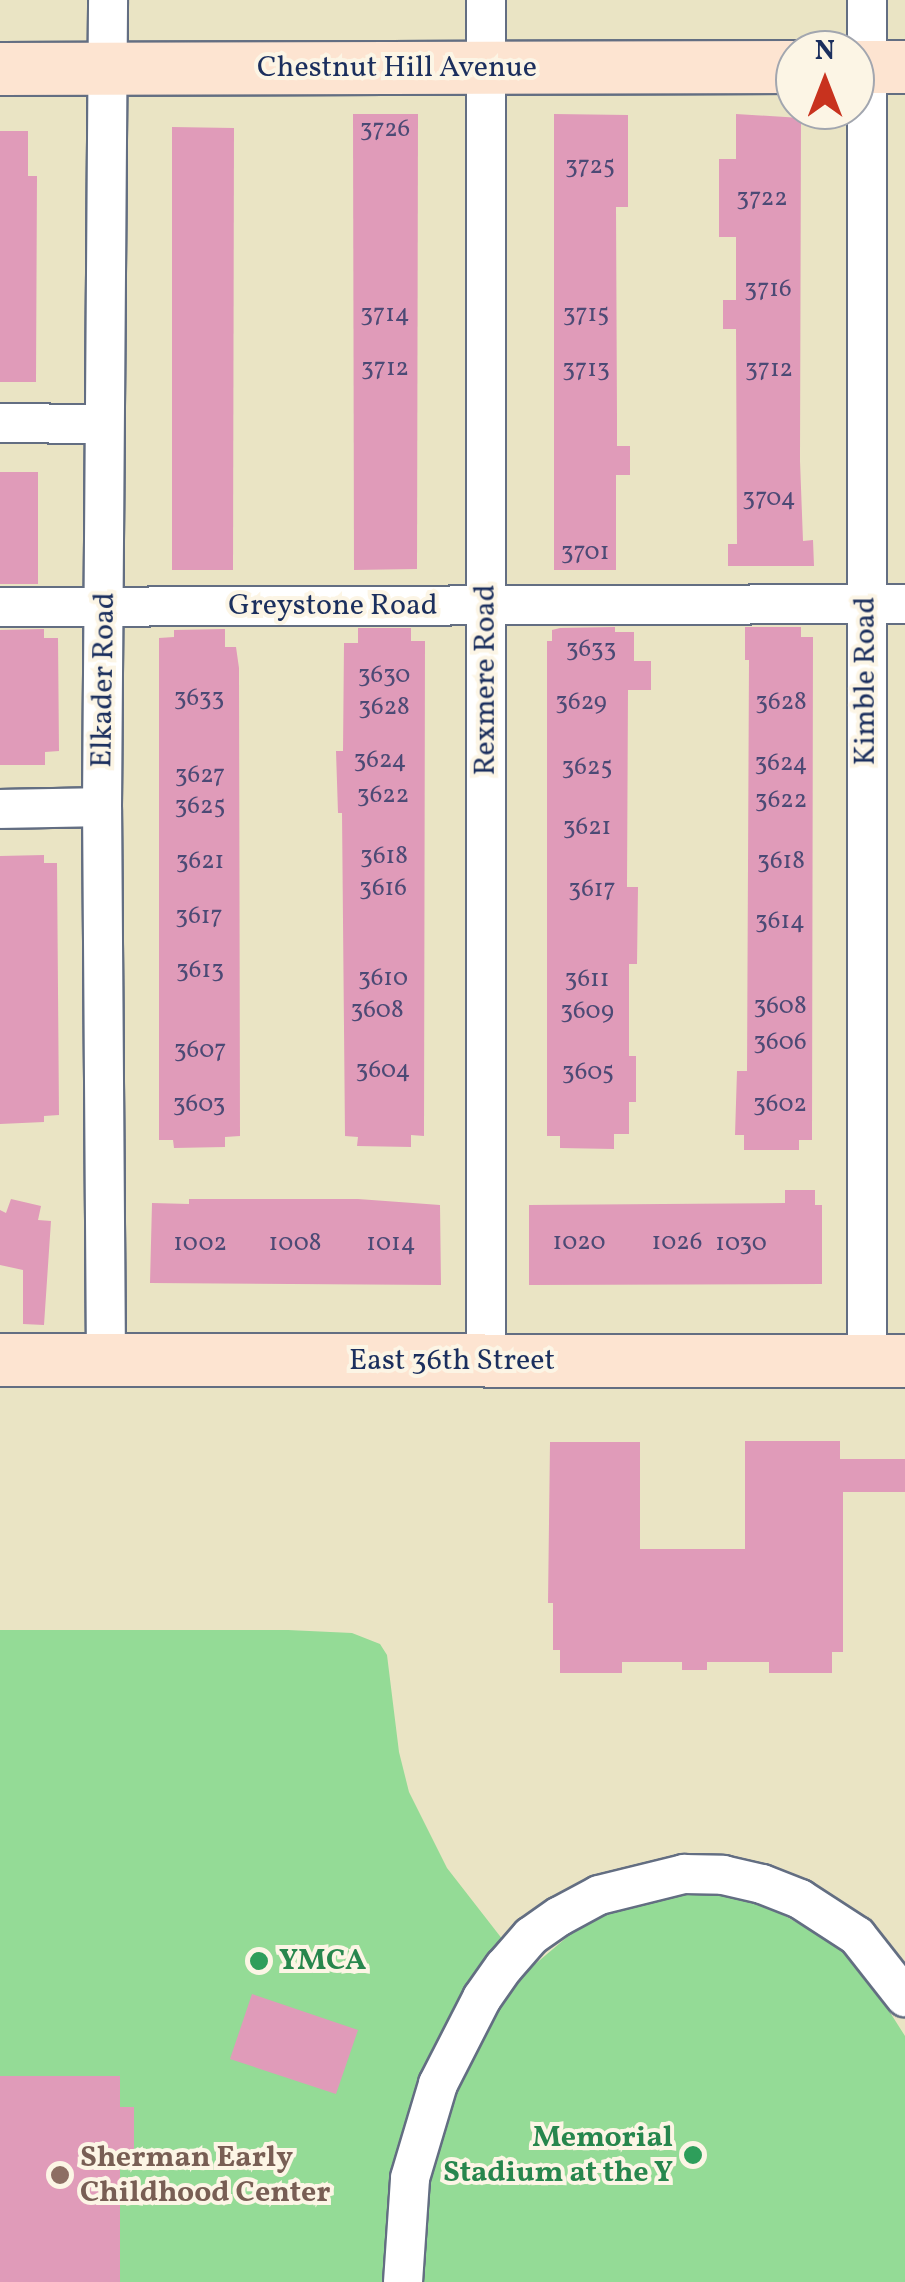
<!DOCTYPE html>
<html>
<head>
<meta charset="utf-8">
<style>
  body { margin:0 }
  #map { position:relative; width:905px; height:2282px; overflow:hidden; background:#eae4c4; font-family:Vollkorn,serif }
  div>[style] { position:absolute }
  .green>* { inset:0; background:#94db96 }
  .building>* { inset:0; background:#e09bb9 }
  .roads { filter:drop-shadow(2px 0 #636e82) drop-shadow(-2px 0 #636e82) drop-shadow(0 2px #636e82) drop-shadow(0 -2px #636e82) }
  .street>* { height:38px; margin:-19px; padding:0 19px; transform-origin:19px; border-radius:19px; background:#fff }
  .secondary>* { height:52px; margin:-26px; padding:0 26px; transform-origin:26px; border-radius:26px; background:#fde4d1 }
  .dots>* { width:28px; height:28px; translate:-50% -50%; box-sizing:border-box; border:5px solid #fcf5e5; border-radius:50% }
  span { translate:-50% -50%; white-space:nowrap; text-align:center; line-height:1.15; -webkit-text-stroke:8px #fcf5e5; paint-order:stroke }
  .number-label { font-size:25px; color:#4c4a75 }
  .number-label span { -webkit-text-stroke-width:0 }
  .street-label { font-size:30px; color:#1b2f5e }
  .leisure-label { font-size:30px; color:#27864d; font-weight:700 }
  .left { translate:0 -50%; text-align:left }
  .right { translate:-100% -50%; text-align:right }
  .education-label { font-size:30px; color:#785e54; font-weight:700 }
  .north { position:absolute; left:775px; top:30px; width:100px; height:100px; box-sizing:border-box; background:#fcf5e5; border:2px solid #a2a6af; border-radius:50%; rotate:0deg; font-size:28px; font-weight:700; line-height:40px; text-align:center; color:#1b2f5e }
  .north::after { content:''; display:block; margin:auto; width:35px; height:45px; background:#c8321e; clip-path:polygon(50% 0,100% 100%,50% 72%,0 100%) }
</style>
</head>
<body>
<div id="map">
  <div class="green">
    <div style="clip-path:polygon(0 1630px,288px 1630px,352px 1633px,380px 1644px,387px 1655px,399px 1752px,409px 1792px,447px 1868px,527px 1971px,579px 1927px,614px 1909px,690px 1893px,733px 1896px,771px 1908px,838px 1946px,865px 1973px,905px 2036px,905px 2282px,0 2282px)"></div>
  </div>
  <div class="building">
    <div style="clip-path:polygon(353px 114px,418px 114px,417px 569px,354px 570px)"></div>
    <div style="clip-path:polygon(554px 114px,628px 115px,628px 207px,616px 207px,617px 416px,617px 446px,630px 446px,630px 475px,616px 475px,616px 570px,554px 570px)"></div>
    <div style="clip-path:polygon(736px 114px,801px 118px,800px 461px,803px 541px,813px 540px,814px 566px,728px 566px,728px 544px,737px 544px,736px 329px,723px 329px,723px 300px,736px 300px,736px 237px,719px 237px,719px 159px,736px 159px)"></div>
    <div style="clip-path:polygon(172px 127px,234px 128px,233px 570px,172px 570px)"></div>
    <div style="clip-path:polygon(0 131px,28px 131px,28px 176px,37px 176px,36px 382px,0 382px)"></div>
    <div style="clip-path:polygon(0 472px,38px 472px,38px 584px,0 584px)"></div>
    <div style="clip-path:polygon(615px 627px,615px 632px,634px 632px,634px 661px,651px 661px,651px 690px,628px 690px,627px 887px,638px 887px,637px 964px,629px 964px,629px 1056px,636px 1056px,636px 1102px,629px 1102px,629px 1134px,614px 1134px,614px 1149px,560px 1148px,560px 1136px,547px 1136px,547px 641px,552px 641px,552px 630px,560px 628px)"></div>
    <div style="clip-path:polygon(745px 627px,801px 627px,801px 637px,813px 637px,812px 1140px,799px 1140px,799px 1150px,744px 1150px,744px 1135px,735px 1135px,737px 1071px,747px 1071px,749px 660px,745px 660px)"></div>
    <div style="clip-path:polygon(358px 628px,411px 628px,411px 641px,425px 641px,424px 1136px,411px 1135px,411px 1147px,357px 1146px,358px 1137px,345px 1136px,342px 813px,338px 813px,336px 751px,343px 751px,344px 643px,358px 643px)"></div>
    <div style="clip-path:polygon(44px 629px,44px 638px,58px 638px,59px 751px,45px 752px,45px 765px,0 765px,0 630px)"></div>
    <div style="clip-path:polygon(225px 629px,225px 647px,236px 647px,239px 668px,240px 1136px,225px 1137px,225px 1147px,174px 1148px,173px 1140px,159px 1140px,159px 638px,174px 637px,174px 630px)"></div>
    <div style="clip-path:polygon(44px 855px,44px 863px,57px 863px,59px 1115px,44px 1116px,44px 1122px,0 1124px,0 856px)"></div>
    <div style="clip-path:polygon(785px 1190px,815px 1190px,815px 1205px,822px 1205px,822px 1284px,529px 1285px,529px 1205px,785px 1203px)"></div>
    <div style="clip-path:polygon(11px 1199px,41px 1206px,38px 1220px,51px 1221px,44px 1325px,23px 1324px,23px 1270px,0 1265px,0 1210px,6px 1213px)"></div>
    <div style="clip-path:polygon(189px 1199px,358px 1199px,440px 1205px,441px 1285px,150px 1283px,152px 1203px,189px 1204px)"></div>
    <div style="clip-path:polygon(745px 1441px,840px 1441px,840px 1459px,905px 1459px,905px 1492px,843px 1492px,843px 1652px,832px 1652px,832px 1673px,769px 1673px,769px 1662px,707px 1662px,707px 1670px,682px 1670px,682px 1662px,622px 1662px,622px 1673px,560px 1673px,560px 1650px,553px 1650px,553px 1603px,548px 1603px,550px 1442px,640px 1442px,640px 1549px,745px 1549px)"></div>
    <div style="clip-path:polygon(252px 1994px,358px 2030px,336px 2094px,230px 2059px)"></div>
    <div style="clip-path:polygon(0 2076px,120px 2076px,120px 2107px,134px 2107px,134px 2164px,120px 2164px,120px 2282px,0 2282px)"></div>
  </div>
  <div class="roads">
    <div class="street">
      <div style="left:867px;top:0;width:1361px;rotate:90deg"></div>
      <div style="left:0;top:423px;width:104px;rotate:0.6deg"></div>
      <div style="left:0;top:607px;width:905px;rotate:-0.19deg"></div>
      <div style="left:0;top:809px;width:102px;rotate:-1.1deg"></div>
      <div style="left:106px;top:1360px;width:553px;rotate:-90.41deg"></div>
      <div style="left:102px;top:807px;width:807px;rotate:-89.57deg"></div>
      <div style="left:486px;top:1361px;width:1361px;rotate:-90deg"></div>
      <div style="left:403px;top:2282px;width:104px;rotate:-86.1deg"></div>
      <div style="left:410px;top:2178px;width:98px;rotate:-73.4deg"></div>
      <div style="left:438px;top:2084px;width:97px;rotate:-62.9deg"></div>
      <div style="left:482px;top:1998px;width:38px;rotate:-55deg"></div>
      <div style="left:504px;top:1967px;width:41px;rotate:-48.9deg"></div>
      <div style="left:531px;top:1936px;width:35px;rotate:-35deg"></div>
      <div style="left:560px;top:1916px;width:44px;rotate:-28.3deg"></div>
      <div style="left:599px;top:1895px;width:88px;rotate:-13.9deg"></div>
      <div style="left:684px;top:1874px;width:39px;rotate:1deg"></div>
      <div style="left:723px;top:1875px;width:40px;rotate:13deg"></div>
      <div style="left:762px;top:1884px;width:41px;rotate:21.5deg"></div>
      <div style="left:800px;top:1899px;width:68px;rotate:33deg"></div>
      <div style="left:857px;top:1936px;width:78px;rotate:51.8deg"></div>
    </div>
    <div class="secondary">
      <div style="left:855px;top:67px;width:50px"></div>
      <div style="left:0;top:69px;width:795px;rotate:-0.14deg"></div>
      <div style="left:0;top:1360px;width:905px;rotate:0.06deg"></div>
    </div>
  </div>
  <div class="dots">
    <div style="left:259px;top:1961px;background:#2e9e5b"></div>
    <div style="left:693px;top:2155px;background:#2e9e5b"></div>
    <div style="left:60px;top:2175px;background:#8d6e63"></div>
  </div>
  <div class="number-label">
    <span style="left:385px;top:130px">3726</span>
    <span style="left:590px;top:167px">3725</span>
    <span style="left:762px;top:199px">3722</span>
    <span style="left:768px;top:290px">3716</span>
    <span style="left:385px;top:315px">3714</span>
    <span style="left:586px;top:315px">3715</span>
    <span style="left:385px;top:369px">3712</span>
    <span style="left:586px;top:370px">3713</span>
    <span style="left:769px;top:370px">3712</span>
    <span style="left:769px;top:499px">3704</span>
    <span style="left:585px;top:553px">3701</span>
    <span style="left:591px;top:650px">3633</span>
    <span style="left:384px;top:676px">3630</span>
    <span style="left:199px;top:699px">3633</span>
    <span style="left:581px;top:703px">3629</span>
    <span style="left:781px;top:703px">3628</span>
    <span style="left:384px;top:708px">3628</span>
    <span style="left:380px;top:761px">3624</span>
    <span style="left:781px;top:764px">3624</span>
    <span style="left:587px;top:768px">3625</span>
    <span style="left:200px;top:776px">3627</span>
    <span style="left:383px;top:796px">3622</span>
    <span style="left:781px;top:801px">3622</span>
    <span style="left:200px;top:807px">3625</span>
    <span style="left:587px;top:828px">3621</span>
    <span style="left:384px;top:857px">3618</span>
    <span style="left:200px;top:862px">3621</span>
    <span style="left:781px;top:862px">3618</span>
    <span style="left:383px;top:889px">3616</span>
    <span style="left:592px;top:890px">3617</span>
    <span style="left:199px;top:917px">3617</span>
    <span style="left:780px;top:922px">3614</span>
    <span style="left:200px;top:971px">3613</span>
    <span style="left:383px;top:979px">3610</span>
    <span style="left:587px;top:980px">3611</span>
    <span style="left:780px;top:1007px">3608</span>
    <span style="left:377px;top:1011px">3608</span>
    <span style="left:587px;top:1012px">3609</span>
    <span style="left:780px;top:1043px">3606</span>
    <span style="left:200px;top:1051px">3607</span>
    <span style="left:383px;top:1071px">3604</span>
    <span style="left:588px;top:1073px">3605</span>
    <span style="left:199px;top:1105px">3603</span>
    <span style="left:780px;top:1105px">3602</span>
    <span style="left:579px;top:1243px">1020</span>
    <span style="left:677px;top:1243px">1026</span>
    <span style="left:200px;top:1244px">1002</span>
    <span style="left:295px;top:1244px">1008</span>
    <span style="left:391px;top:1244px">1014</span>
    <span style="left:741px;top:1244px">1030</span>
  </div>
  <div class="street-label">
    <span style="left:397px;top:68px">Chestnut Hill Avenue</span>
    <span style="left:333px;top:606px">Greystone Road</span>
    <span style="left:104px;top:680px;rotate:-89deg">Elkader Road</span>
    <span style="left:486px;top:680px;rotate:-90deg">Rexmere Road</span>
    <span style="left:866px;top:681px;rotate:-90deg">Kimble Road</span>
    <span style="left:452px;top:1361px">East 36th Street</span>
  </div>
  <div class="leisure-label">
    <span class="left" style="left:279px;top:1961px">YMCA</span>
    <span class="right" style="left:673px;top:2155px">Memorial<br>Stadium at the Y</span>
  </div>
  <div class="education-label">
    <span class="left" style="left:80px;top:2175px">Sherman Early<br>Childhood Center</span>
  </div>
  <div class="north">N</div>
</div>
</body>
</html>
